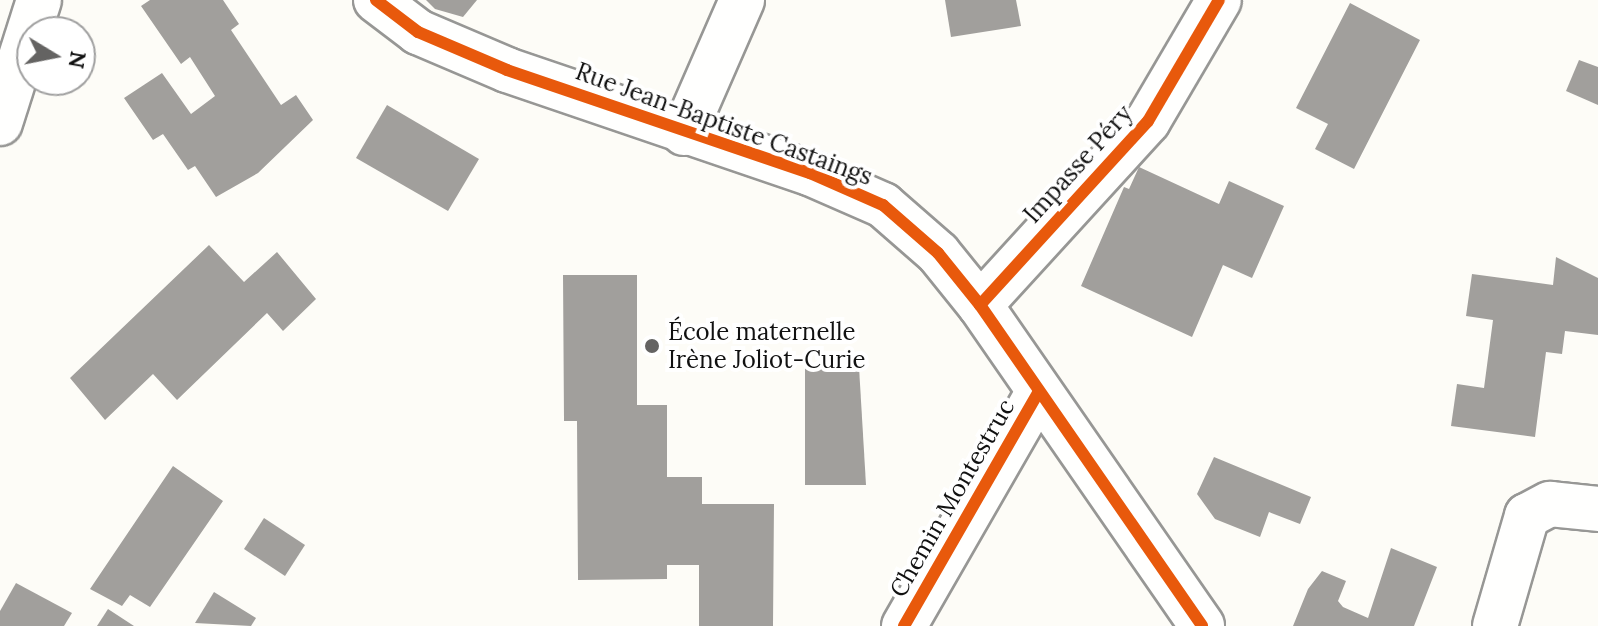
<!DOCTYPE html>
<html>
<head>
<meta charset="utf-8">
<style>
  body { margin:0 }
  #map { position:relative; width:1598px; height:626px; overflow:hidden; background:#fdfcf7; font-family:Lora,serif }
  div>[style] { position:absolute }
  .building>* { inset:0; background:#a19f9c }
  .roads { filter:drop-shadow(2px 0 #979795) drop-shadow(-2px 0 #979795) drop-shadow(0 2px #979795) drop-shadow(0 -2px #979795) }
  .minor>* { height:44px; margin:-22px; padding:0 22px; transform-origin:22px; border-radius:22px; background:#fffffe }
  .tertiary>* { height:44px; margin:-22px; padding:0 22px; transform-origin:22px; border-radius:22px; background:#fffffe }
  .cycleway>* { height:12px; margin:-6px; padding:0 6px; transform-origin:6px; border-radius:6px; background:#e8590c }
  .dots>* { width:22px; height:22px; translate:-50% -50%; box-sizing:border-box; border:4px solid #fff; border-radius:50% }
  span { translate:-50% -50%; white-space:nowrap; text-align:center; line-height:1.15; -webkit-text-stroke:8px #fff; paint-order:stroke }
  .street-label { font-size:24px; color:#111 }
  .poi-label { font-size:24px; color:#111 }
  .left { translate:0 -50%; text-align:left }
  .north { position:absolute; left:16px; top:16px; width:80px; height:80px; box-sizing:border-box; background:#fff; border:2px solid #a0a0a0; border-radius:50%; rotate:100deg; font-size:22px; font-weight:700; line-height:32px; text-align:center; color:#111 }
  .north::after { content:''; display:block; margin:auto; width:28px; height:36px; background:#646362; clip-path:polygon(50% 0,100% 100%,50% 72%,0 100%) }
</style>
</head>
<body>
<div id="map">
  <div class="building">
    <div style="clip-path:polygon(150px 0,223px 0,239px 24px,231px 30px,281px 105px,296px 95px,313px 120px,258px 173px,216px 197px,195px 166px,188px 170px,163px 134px,153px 140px,124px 98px,162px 73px,191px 114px,215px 96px,190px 57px,181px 64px,141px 6px)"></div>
    <div style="clip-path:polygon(426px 0,477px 0,463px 17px,435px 9px)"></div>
    <div style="clip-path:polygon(945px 0,1016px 0,1021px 26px,951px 37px)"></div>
    <div style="clip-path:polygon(1350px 3px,1420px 40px,1354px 169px,1315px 149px,1328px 124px,1296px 108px)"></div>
    <div style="clip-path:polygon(1579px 60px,1598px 67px,1598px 105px,1566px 91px)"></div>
    <div style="clip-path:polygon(387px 105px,479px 159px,448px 211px,356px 158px)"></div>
    <div style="clip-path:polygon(1139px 167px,1219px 204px,1229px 181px,1284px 206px,1252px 278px,1223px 265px,1192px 337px,1081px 286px,1124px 187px,1129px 189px)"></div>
    <div style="clip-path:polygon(209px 245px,244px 282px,277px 252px,316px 299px,283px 331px,267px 313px,177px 400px,153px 374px,105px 420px,70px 378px)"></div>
    <div style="clip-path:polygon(1556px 257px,1598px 278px,1598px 335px,1565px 331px,1562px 354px,1546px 352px,1535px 437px,1451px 426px,1457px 384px,1484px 388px,1493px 320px,1466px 316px,1472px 274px,1553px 285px)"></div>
    <div style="clip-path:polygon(563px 275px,637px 275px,637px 405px,667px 405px,667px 477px,702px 477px,702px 504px,774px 504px,773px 626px,699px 626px,699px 565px,667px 565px,667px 579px,578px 580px,577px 421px,564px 421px)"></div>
    <div style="clip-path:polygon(805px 367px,859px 367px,866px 485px,805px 485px)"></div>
    <div style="clip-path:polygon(1214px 457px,1311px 497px,1300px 524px,1269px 512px,1260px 537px,1215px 519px,1197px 494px)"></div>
    <div style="clip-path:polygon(173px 466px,223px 501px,150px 607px,130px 595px,122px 606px,90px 589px)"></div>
    <div style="clip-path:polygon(264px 518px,305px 545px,285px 576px,244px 549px)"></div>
    <div style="clip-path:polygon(1391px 548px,1437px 567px,1414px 626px,1293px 626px,1308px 589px,1322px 571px,1346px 581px,1338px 601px,1343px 607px,1368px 618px)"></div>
    <div style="clip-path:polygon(16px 583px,72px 613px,64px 626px,0 626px,0 611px)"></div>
    <div style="clip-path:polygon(214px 592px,256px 618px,251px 626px,195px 623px)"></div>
    <div style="clip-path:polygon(108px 609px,134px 626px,97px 626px)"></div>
  </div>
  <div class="roads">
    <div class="minor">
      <div style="left:376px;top:0;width:53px;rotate:37.3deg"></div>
      <div style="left:418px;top:32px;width:97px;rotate:23.1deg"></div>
      <div style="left:507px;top:70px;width:320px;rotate:18.8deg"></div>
      <div style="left:810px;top:173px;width:80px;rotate:23.7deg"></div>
      <div style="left:883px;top:205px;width:73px;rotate:41.1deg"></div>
      <div style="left:938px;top:253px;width:67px;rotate:51.1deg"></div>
      <div style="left:980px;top:305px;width:390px;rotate:55.3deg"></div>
      <div style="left:684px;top:133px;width:145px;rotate:-66.4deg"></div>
      <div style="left:980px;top:305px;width:249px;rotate:-47.6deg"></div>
      <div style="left:1148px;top:121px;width:140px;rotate:-59.6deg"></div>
      <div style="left:904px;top:626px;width:269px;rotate:-60.1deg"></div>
      <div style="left:1495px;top:626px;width:115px;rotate:-73.8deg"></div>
      <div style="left:1527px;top:516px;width:26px;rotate:-28deg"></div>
      <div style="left:1550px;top:504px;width:48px;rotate:5.9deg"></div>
    </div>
    <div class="tertiary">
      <div style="left:0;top:123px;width:129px;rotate:-72.4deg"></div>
    </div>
  </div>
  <div class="cycleway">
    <div style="left:376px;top:0;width:53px;rotate:37.3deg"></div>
    <div style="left:418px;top:32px;width:97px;rotate:23.1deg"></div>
    <div style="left:507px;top:70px;width:320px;rotate:18.8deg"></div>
    <div style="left:810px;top:173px;width:80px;rotate:23.7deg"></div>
    <div style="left:883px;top:205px;width:73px;rotate:41.1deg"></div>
    <div style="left:938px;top:253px;width:67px;rotate:51.1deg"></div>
    <div style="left:980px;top:305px;width:390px;rotate:55.3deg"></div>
    <div style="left:980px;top:305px;width:249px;rotate:-47.6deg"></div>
    <div style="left:1148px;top:121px;width:140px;rotate:-59.6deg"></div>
    <div style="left:904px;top:626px;width:269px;rotate:-60.1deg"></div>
  </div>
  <div class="dots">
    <div style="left:652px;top:346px;background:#646362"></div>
  </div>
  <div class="street-label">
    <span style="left:724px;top:124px;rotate:20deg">Rue Jean-Baptiste Castaings</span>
    <span style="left:1078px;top:164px;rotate:-48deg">Impasse Péry</span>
    <span style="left:952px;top:498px;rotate:-60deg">Chemin Montestruc</span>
  </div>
  <div class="poi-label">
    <span class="left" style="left:668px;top:346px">École maternelle<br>Irène Joliot-Curie</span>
  </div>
  <div class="north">N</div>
</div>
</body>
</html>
